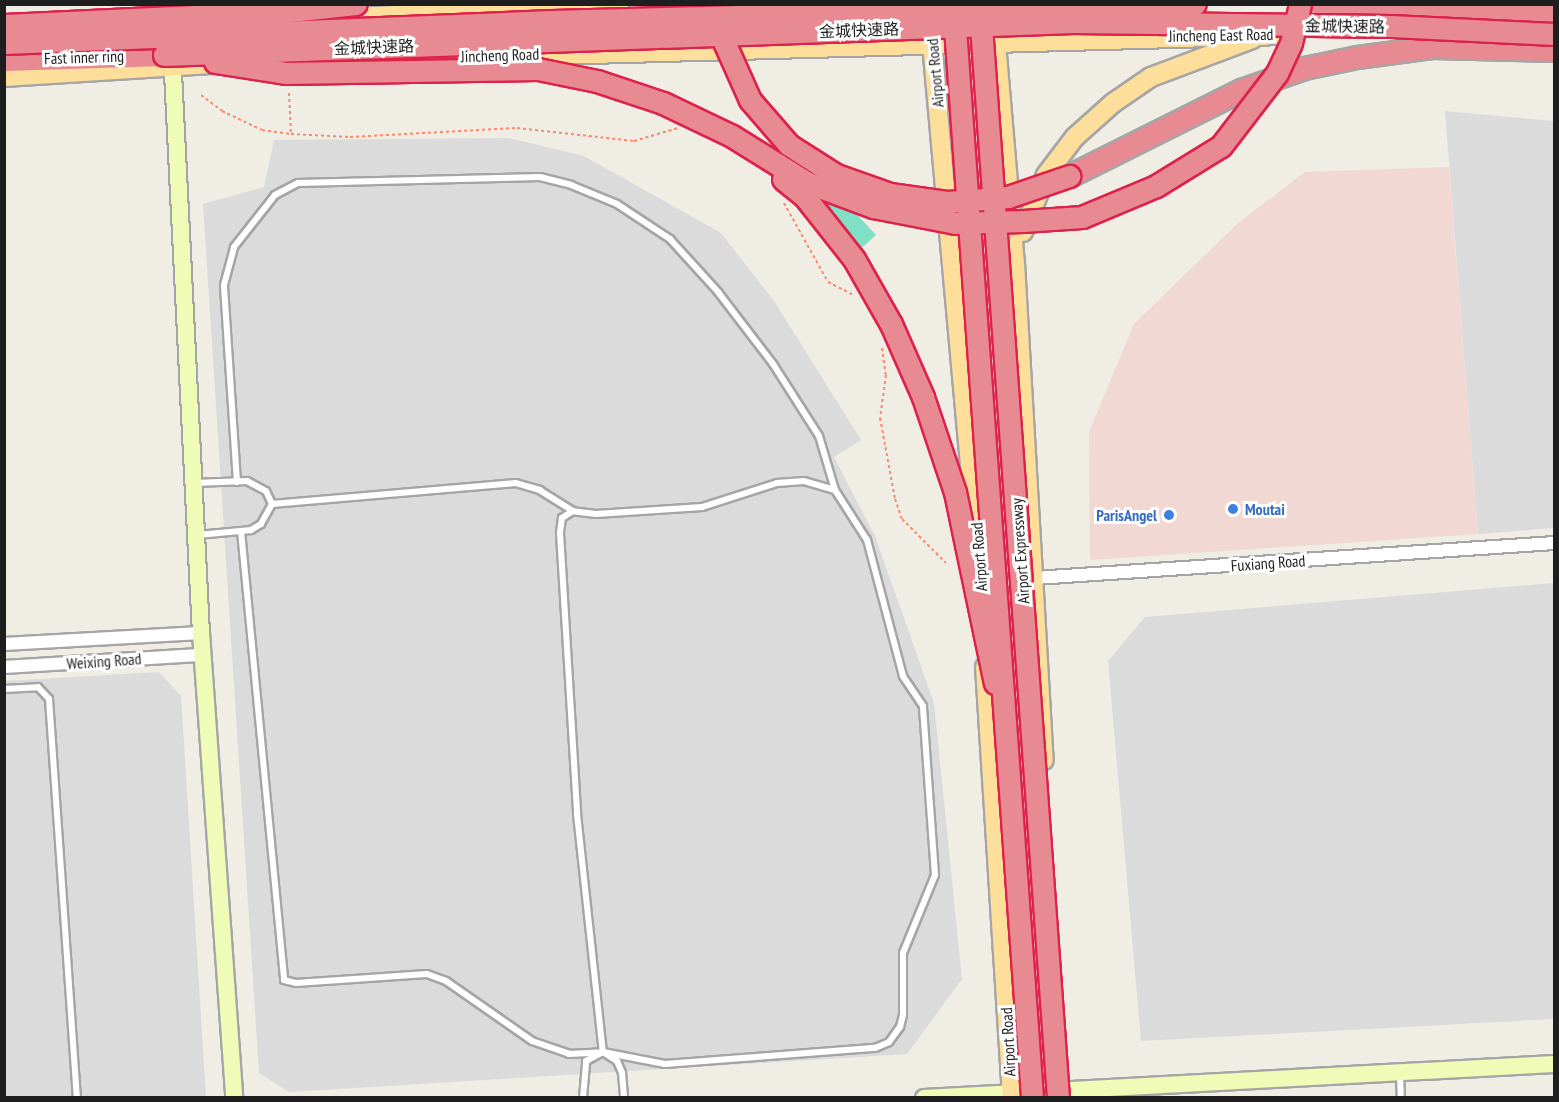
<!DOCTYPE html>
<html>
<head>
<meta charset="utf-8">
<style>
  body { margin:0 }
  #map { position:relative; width:1559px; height:1102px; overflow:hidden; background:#efede4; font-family:"PT Sans Narrow","Noto Sans SC",sans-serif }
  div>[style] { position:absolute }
  .residential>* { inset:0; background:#dcdbdb }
  .commercial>* { inset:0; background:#f1d8d3 }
  .pitch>* { inset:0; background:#80e0c7 }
  .path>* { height:2px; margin-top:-1px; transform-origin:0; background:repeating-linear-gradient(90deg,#fc8968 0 3px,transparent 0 6px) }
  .roads { filter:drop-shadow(2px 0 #a5a5a5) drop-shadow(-2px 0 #a5a5a5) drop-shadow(0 2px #a5a5a5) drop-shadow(0 -2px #a5a5a5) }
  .lane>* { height:6px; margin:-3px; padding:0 3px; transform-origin:3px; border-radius:3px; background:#fff }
  .street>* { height:12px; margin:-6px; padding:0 6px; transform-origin:6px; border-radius:6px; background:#fff }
  .secondary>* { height:16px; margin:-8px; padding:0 8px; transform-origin:8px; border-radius:8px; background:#effbb7 }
  .primary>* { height:18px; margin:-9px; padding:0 9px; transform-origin:9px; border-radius:9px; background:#fddf9b }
  .highway>* { height:21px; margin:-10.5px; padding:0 10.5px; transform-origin:10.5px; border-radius:10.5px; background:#e88a91 }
  .bridges { filter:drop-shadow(2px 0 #de214b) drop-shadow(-2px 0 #de214b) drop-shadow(0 2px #de214b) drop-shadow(0 -2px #de214b) }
  .highway-bridge>* { height:21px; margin:-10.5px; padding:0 10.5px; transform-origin:10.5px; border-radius:10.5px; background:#e88a91 }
  .dots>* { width:16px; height:16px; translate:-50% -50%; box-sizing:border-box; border:3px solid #fff; border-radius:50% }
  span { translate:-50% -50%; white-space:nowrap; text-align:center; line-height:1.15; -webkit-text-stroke:6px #fff; paint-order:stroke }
  .street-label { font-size:16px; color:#1e1e1e }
  .shop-label { font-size:16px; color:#366cbe; font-weight:700 }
  .left { translate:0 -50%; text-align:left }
  .right { translate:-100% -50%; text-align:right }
  .frame { position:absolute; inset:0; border:6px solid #1e1e1e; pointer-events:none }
</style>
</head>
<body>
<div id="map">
  <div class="residential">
    <div style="clip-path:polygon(1445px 111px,1554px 121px,1554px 528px,1478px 534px)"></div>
    <div style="clip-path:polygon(509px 138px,584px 156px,721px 233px,774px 301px,861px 440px,834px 457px,875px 536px,934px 703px,962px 979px,907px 1054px,289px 1092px,259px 1073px,203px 204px,264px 187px,274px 140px)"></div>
    <div style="clip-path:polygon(1554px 583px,1554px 1019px,1141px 1041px,1108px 661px,1145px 617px)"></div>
    <div style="clip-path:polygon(159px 672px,181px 696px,206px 1097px,5px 1098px,5px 681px)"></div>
  </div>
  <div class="commercial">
    <div style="clip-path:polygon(1449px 167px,1478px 534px,1090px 560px,1089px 432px,1134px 324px,1238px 223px,1305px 172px)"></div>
  </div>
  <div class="pitch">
    <div style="clip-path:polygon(827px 182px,876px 235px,846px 262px,797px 209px)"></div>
  </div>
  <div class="path">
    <div style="left:289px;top:93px;width:41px;rotate:87.2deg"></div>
    <div style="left:201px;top:95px;width:26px;rotate:37deg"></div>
    <div style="left:222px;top:111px;width:44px;rotate:25.4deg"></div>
    <div style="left:262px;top:130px;width:29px;rotate:8deg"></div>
    <div style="left:291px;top:134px;width:59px;rotate:2.9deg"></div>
    <div style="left:350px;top:137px;width:167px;rotate:-3.1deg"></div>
    <div style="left:517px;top:128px;width:118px;rotate:6.3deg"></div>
    <div style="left:634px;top:141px;width:46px;rotate:-16.5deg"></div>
    <div style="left:784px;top:203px;width:90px;rotate:60.9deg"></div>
    <div style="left:828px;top:282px;width:30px;rotate:27deg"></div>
    <div style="left:882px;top:348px;width:27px;rotate:82deg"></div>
    <div style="left:886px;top:375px;width:43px;rotate:97.9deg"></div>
    <div style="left:880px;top:418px;width:82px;rotate:79.5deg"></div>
    <div style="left:895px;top:499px;width:21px;rotate:71deg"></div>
    <div style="left:902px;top:519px;width:62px;rotate:45deg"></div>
  </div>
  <div class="roads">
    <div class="lane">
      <div style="left:237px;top:482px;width:197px;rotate:-93.8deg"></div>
      <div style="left:224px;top:285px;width:39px;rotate:-75deg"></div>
      <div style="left:234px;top:247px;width:66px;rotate:-51.7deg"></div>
      <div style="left:275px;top:195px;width:26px;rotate:-28deg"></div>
      <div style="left:298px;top:183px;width:242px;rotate:-1.4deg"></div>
      <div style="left:540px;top:177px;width:32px;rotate:14deg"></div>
      <div style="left:571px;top:185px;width:50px;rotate:22.4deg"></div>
      <div style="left:617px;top:204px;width:64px;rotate:33.4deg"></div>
      <div style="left:670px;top:239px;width:72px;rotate:47.8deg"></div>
      <div style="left:718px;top:292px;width:91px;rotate:52.6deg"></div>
      <div style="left:773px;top:364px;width:85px;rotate:57.4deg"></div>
      <div style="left:819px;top:436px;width:56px;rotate:73.5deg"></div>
      <div style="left:194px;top:483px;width:53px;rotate:-2.2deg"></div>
      <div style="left:247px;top:481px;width:21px;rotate:28deg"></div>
      <div style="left:266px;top:491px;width:14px;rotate:65deg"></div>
      <div style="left:272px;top:504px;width:23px;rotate:119deg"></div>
      <div style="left:261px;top:524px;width:12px;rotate:149deg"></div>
      <div style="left:251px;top:530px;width:54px;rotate:174.7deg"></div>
      <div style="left:573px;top:511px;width:13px;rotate:148deg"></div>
      <div style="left:562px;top:518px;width:15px;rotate:98deg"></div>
      <div style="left:560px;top:533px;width:282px;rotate:86.5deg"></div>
      <div style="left:577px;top:814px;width:239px;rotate:83.8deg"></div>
      <div style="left:241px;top:531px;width:451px;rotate:84.5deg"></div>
      <div style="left:284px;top:980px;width:12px;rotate:14deg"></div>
      <div style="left:296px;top:983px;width:131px;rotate:-3.9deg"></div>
      <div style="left:427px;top:974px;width:20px;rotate:20deg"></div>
      <div style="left:446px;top:981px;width:105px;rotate:34.9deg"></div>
      <div style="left:532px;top:1041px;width:39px;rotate:19deg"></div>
      <div style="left:569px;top:1054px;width:34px;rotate:-3deg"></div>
      <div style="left:603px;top:1052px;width:63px;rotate:11deg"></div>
      <div style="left:665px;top:1064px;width:211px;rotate:-4.4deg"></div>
      <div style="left:875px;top:1048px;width:15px;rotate:-23deg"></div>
      <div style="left:889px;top:1042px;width:19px;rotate:-54deg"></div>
      <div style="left:900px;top:1027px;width:12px;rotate:-76deg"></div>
      <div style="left:903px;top:1015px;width:62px;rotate:-90deg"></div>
      <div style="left:903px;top:953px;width:84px;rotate:-67.7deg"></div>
      <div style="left:935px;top:875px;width:169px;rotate:-94.1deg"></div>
      <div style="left:923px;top:706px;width:36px;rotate:-124deg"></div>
      <div style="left:903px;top:676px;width:141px;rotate:-104.8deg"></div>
      <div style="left:867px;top:540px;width:59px;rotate:-122.6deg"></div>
      <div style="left:835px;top:490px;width:32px;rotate:-164deg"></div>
      <div style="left:804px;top:481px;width:27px;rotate:176deg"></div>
      <div style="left:777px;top:483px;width:79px;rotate:162.3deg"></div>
      <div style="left:702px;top:507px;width:106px;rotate:176.2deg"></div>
      <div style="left:596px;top:514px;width:23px;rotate:-173deg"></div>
      <div style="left:573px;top:511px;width:39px;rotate:-148deg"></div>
      <div style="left:540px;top:490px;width:25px;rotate:-164deg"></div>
      <div style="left:516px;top:483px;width:245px;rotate:175.1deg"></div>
      <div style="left:4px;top:689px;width:34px;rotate:-3deg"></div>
      <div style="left:38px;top:687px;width:16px;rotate:47deg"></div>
      <div style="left:49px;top:699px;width:400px;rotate:86deg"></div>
      <div style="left:1400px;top:1074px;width:24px;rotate:88deg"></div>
      <div style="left:583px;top:1098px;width:37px;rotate:-85deg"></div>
      <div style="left:586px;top:1061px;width:19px;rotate:-28deg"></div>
      <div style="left:603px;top:1052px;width:17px;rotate:33deg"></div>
      <div style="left:617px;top:1061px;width:13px;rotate:67deg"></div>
      <div style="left:622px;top:1073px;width:25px;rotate:85deg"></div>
    </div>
    <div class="street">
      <div style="left:991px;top:581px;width:564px;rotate:-3.86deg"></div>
      <div style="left:4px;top:644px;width:197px;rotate:-3.2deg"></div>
      <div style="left:4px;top:667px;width:199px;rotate:-3.5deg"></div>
    </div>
    <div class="secondary">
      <div style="left:172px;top:53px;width:581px;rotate:87.14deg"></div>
      <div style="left:201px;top:633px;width:466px;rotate:85.9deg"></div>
      <div style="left:924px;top:1098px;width:631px;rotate:-3.09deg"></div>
    </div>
    <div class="primary">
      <div style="left:292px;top:20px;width:328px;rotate:-2.8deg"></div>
      <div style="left:995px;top:31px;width:233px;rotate:85.1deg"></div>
      <div style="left:1015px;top:263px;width:498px;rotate:86.7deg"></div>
      <div style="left:931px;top:33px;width:545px;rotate:84.84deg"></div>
      <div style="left:258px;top:63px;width:1025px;rotate:-1.56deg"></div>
      <div style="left:4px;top:77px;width:223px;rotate:-3.6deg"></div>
      <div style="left:1023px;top:232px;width:61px;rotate:-68deg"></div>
      <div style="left:1046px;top:175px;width:48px;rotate:-52.7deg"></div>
      <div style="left:1075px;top:137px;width:51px;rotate:-41.8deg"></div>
      <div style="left:1113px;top:103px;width:46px;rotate:-34.4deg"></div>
      <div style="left:1151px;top:77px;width:108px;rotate:-20.6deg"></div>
      <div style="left:985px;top:667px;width:432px;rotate:86.4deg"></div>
    </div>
    <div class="highway">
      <div style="left:1312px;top:4px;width:242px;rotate:2.4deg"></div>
      <div style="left:4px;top:60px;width:160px;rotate:-1.8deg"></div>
      <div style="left:1069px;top:176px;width:192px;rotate:-26.6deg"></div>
      <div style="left:1241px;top:90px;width:67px;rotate:-19.2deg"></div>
      <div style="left:1304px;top:68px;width:54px;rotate:-11.7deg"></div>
      <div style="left:1357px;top:57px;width:77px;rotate:-7.5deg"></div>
      <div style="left:1433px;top:47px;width:121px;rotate:1.4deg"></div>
    </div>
  </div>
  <div class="bridges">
    <div class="highway-bridge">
      <div style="left:980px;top:12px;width:1089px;rotate:85.89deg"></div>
      <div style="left:954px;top:14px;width:1087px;rotate:85.88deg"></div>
      <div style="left:723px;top:23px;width:21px;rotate:85deg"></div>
      <div style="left:725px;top:44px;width:61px;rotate:65.9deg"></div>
      <div style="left:750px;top:100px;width:60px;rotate:49.1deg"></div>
      <div style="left:789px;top:145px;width:56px;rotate:32.6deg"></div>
      <div style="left:836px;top:175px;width:57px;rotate:19.4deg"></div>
      <div style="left:890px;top:194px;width:59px;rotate:7.9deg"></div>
      <div style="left:948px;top:202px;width:60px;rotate:-4.8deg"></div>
      <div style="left:1008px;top:197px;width:65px;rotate:-19deg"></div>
      <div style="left:4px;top:25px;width:277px;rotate:-2.7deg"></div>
      <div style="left:281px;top:12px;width:75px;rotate:-6.1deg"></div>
      <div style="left:4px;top:43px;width:547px;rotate:-2.3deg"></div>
      <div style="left:551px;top:21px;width:644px;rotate:-1.51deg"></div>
      <div style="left:164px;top:55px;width:910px;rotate:-2.08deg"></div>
      <div style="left:1073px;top:22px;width:318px;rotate:0.7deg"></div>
      <div style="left:1391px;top:26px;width:163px;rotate:2.8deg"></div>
      <div style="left:215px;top:62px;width:71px;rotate:8.9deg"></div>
      <div style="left:285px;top:73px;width:253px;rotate:-0.9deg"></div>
      <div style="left:538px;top:69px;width:60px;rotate:11.5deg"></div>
      <div style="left:597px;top:81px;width:70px;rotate:18.4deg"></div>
      <div style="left:663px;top:103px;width:76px;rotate:25.6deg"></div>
      <div style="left:732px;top:136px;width:87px;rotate:31.9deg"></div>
      <div style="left:806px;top:182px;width:72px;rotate:20.5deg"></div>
      <div style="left:873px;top:207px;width:84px;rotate:11deg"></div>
      <div style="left:955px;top:223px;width:68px;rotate:-1.7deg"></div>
      <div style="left:1023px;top:221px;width:59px;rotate:-3.9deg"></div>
      <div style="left:1082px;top:217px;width:80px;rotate:-22.7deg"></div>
      <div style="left:1156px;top:186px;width:76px;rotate:-31.6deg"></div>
      <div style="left:1221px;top:146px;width:92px;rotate:-52.5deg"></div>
      <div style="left:1277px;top:73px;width:33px;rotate:-65deg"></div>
      <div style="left:1291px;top:43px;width:40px;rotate:-77deg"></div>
      <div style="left:783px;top:179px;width:28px;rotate:39deg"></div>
      <div style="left:805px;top:197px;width:79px;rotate:51.7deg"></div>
      <div style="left:854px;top:259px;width:75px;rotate:60.4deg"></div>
      <div style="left:891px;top:324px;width:80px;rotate:66.3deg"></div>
      <div style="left:923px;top:397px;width:100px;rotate:71.4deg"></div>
      <div style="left:955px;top:492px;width:195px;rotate:78.2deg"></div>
    </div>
  </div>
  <div class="dots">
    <div style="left:1233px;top:509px;background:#3f7fe0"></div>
    <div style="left:1169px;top:515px;background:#3f7fe0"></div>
  </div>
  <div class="street-label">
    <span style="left:1345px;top:26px;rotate:1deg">金城快速路</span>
    <span style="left:859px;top:30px;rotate:-2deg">金城快速路</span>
    <span style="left:1221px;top:35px;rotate:-1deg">Jincheng East Road</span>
    <span style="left:374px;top:47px;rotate:-2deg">金城快速路</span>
    <span style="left:500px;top:55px;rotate:-2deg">Jincheng Road</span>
    <span style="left:84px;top:57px;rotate:-2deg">Fast inner ring</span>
    <span style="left:935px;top:73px;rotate:-95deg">Airport Road</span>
    <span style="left:1020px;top:551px;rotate:-94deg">Airport Expressway</span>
    <span style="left:979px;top:557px;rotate:-94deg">Airport Road</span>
    <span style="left:1268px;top:563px;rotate:-4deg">Fuxiang Road</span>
    <span style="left:104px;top:661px;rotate:-4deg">Weixing Road</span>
    <span style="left:1008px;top:1042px;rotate:-93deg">Airport Road</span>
  </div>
  <div class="shop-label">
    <span class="left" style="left:1245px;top:509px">Moutai</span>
    <span class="right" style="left:1157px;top:515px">ParisAngel</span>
  </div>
  <div class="frame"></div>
</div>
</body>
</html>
